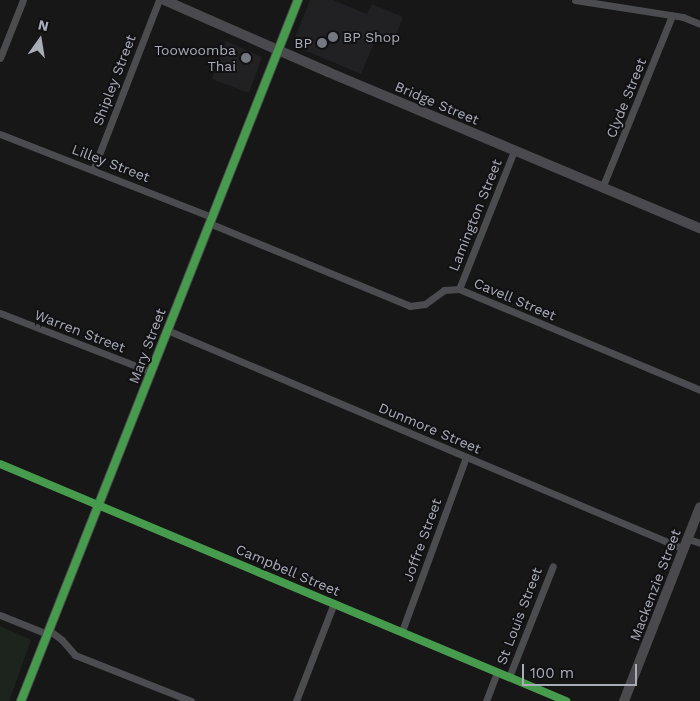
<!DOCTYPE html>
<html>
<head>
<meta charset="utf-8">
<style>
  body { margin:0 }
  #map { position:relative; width:700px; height:701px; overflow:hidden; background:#171717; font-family:"Work Sans",sans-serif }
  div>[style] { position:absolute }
  .built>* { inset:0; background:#212123 }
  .green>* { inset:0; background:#1d241e }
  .street>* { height:7px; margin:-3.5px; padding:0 3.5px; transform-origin:3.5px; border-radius:3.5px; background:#4b4c50 }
  .secondary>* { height:10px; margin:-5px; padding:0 5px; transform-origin:5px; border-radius:5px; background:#4a4a4e }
  .cycleway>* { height:8px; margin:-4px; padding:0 4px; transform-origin:4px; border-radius:4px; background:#469c4c }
  .dots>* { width:14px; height:14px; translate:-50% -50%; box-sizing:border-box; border:2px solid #111113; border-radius:50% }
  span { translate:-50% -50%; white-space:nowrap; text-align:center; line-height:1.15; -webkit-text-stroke:4px #111113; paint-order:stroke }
  .poi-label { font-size:14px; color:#a8adb8 }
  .left { translate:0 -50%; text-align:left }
  .right { translate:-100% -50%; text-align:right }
  .street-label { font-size:14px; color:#a8adb8 }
  .north { position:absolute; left:15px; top:15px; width:50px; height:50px; -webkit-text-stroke:4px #111113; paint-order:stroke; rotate:13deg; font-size:14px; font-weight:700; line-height:20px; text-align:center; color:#a8adb8 }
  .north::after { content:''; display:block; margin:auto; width:18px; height:22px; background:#a8adb8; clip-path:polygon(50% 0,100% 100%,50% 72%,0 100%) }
  .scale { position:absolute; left:522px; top:664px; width:115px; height:22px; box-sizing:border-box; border:2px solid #a8adb8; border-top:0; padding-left:6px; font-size:15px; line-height:18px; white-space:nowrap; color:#a8adb8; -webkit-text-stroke:4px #111113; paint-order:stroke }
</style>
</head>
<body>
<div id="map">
  <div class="built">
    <div style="clip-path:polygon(310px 0,333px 0,367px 14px,372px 4px,403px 17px,392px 45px,376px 38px,361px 74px,297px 47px,294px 40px)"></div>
    <div style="clip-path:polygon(226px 41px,262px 57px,249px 93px,212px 79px)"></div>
  </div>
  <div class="green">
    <div style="clip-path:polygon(0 626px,31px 640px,9px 701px,0 701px)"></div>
  </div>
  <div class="street">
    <div style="left:575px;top:0;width:109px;rotate:8.9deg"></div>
    <div style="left:683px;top:17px;width:18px;rotate:22deg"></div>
    <div style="left:0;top:58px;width:62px;rotate:-68.4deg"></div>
    <div style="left:0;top:134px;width:228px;rotate:21.4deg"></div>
    <div style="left:93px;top:170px;width:182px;rotate:-68.8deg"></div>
    <div style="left:602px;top:188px;width:186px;rotate:-67.9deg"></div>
    <div style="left:209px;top:223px;width:217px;rotate:22.4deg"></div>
    <div style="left:410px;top:306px;width:15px;rotate:-8deg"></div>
    <div style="left:425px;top:304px;width:24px;rotate:-36deg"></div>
    <div style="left:444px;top:290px;width:15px;rotate:-4deg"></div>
    <div style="left:459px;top:289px;width:261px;rotate:22.7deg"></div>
    <div style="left:459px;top:289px;width:149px;rotate:-68.3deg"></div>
    <div style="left:0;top:313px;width:162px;rotate:21.3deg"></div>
    <div style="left:167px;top:330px;width:561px;rotate:22.96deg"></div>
    <div style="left:0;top:464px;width:614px;rotate:22.72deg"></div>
    <div style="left:688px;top:539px;width:13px;rotate:18deg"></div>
    <div style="left:0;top:615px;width:51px;rotate:22deg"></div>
    <div style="left:49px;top:630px;width:16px;rotate:38deg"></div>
    <div style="left:62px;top:640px;width:20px;rotate:49deg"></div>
    <div style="left:75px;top:655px;width:125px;rotate:21.6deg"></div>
    <div style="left:402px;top:631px;width:185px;rotate:-69.8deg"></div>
    <div style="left:509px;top:677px;width:119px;rotate:-68.4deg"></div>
    <div style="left:296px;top:701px;width:105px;rotate:-68.8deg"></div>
    <div style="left:486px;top:701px;width:31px;rotate:-69deg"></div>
  </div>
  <div class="secondary">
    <div style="left:164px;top:0;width:179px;rotate:23.7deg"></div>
    <div style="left:328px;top:72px;width:403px;rotate:22.8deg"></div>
    <div style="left:21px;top:701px;width:754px;rotate:-68.44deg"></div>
    <div style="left:624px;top:701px;width:208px;rotate:-68.6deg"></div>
  </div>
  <div class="cycleway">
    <div style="left:0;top:464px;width:614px;rotate:22.72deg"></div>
    <div style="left:21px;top:701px;width:754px;rotate:-68.44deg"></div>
  </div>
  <div class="dots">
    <div style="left:333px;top:37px;background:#757880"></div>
    <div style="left:322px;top:43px;background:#757880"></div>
    <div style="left:246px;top:58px;background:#757880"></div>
  </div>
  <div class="poi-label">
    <span class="left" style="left:343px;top:37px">BP Shop</span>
    <span class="right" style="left:312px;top:43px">BP</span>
    <span class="right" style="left:236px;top:58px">Toowoomba<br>Thai</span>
  </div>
  <div class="street-label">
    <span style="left:114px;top:80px;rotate:-69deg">Shipley Street</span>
    <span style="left:626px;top:98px;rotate:-68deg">Clyde Street</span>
    <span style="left:437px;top:103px;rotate:23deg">Bridge Street</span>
    <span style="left:111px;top:163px;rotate:21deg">Lilley Street</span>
    <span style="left:475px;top:215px;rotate:-68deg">Lamington Street</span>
    <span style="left:515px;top:299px;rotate:23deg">Cavell Street</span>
    <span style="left:80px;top:331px;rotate:21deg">Warren Street</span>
    <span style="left:147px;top:346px;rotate:-69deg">Mary Street</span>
    <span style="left:430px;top:428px;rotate:23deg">Dunmore Street</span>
    <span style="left:422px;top:540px;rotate:-70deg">Joffre Street</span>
    <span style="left:288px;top:570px;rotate:23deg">Campbell Street</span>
    <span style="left:655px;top:585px;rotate:-69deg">Mackenzie Street</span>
    <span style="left:519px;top:616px;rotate:-69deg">St Louis Street</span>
  </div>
  <div class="north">N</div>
  <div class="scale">100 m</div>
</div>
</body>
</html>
